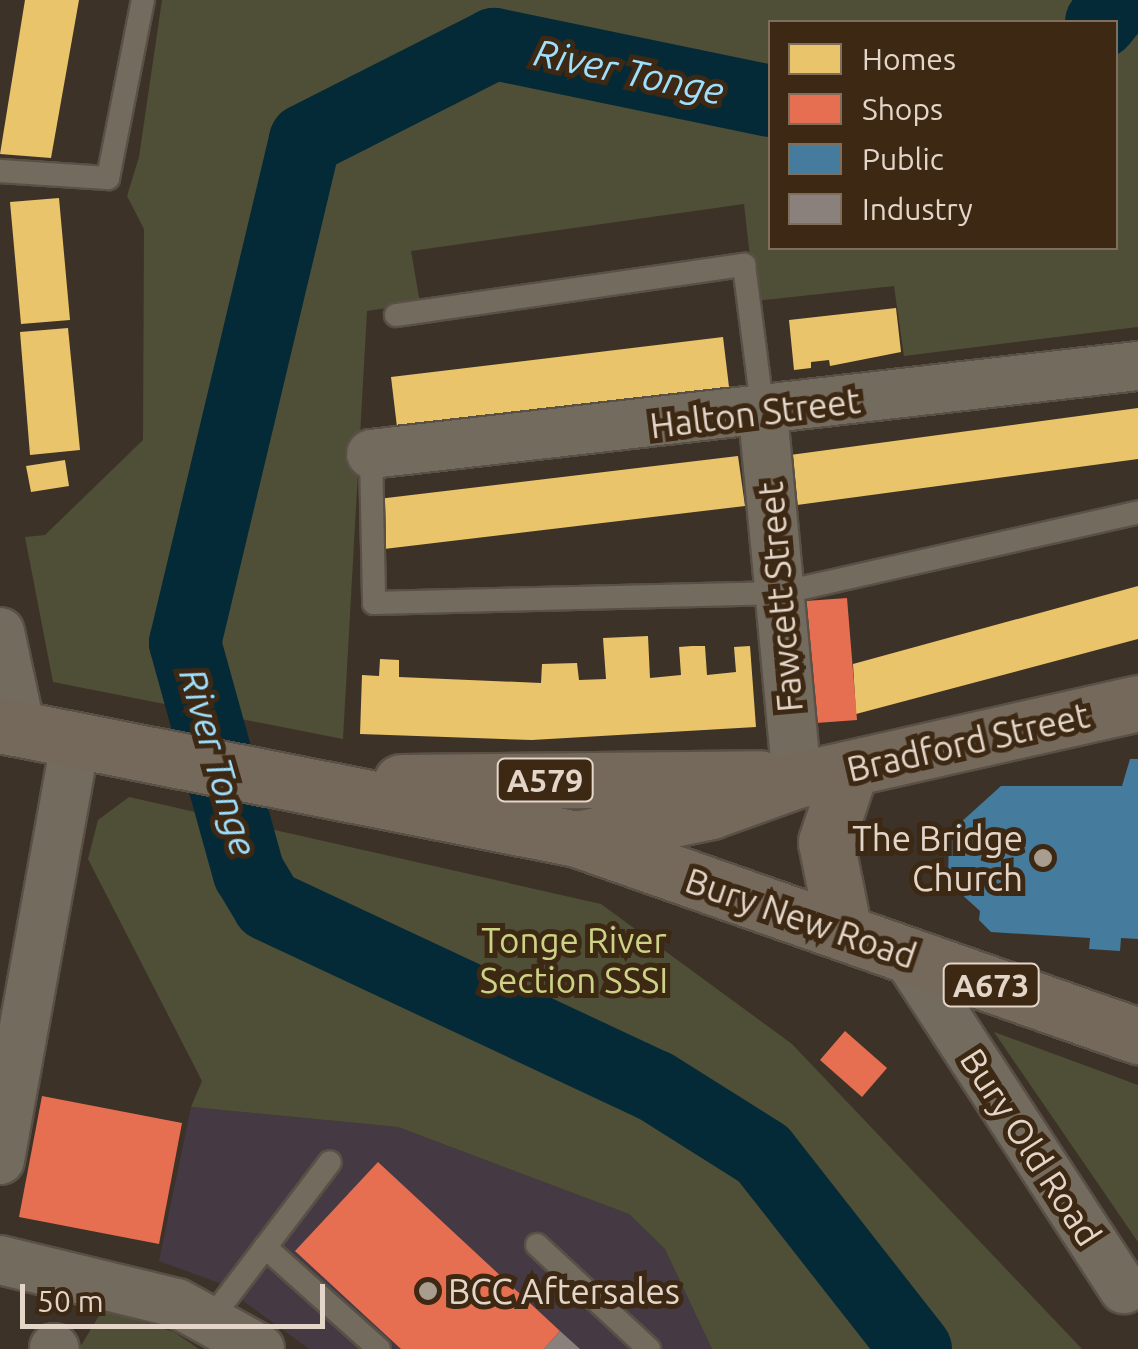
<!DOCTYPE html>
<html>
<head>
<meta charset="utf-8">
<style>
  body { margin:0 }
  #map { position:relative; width:1138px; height:1349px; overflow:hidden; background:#3d3227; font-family:Ubuntu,sans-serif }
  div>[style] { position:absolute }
  .industrial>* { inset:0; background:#453944 }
  .green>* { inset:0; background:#4e4f36 }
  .homes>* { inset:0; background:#e9c46a }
  .shops>* { inset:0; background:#e76f51 }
  .public>* { inset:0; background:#457b9d }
  .industry>* { inset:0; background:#8a817c }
  .river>* { height:72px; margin:-36px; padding:0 36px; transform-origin:36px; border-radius:36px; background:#052a37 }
  .roads { filter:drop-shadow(2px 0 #595046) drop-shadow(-2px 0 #595046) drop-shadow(0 2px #595046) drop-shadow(0 -2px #595046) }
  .lane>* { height:22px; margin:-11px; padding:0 11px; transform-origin:11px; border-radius:11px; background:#746b5f }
  .street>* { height:48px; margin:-24px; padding:0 24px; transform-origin:24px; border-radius:24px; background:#746b5f }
  .primary>* { height:55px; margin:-27.5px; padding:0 27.5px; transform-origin:27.5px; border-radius:27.5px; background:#75695b }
  .dots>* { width:28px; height:28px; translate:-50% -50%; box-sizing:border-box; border:5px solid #3c2813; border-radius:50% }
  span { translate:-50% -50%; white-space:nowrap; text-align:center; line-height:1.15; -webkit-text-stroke:10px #3c2813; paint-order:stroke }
  .shield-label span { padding:2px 8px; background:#3c2813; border:2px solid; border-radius:8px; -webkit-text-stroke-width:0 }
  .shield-label { font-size:32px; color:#e3d6c9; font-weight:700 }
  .street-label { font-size:35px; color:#e3d6c9 }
  .poi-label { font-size:35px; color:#e3d6c9 }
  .right { translate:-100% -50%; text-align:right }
  .left { translate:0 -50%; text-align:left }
  .park-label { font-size:35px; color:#ccd286 }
  .water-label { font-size:38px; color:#9edffe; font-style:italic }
  .legend { position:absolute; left:768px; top:20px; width:350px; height:230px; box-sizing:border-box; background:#3c2813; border:2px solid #7f6e5c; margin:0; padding:12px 18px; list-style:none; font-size:30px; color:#e3d6c9 }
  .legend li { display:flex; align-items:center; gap:20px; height:50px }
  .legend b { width:50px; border:2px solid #7f6e5c }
  .scale { position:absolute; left:20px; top:1284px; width:305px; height:45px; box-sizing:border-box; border:5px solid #e3d6c9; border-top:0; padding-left:12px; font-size:30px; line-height:35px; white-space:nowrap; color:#e3d6c9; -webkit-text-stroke:8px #3c2813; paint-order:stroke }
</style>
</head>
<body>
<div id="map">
  <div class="industrial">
    <div style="clip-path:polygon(191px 1107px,398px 1127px,629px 1214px,665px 1249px,712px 1349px,309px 1349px,219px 1283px,159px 1261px)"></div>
  </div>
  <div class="green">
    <div style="clip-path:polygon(evenodd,162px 0,1138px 0,1138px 327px,904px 356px,894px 286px,755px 301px,744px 204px,411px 251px,420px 303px,367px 311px,343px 739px,53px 682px,25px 537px,45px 535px,143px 440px,144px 229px,127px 196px,139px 157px,162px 0,770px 22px,1116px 22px,1116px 248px,770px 248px,770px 22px)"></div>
    <div style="clip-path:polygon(129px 797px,601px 904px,792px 1044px,1082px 1349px,712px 1349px,665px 1249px,629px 1214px,398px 1127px,191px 1107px,202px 1081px,88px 859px,98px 820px)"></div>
    <div style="clip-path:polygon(994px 1032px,1138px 1085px,1138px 1242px)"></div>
    <div style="clip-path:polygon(103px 1309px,174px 1332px,199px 1349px,79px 1349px)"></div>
  </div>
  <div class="homes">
    <div style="clip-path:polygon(25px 0,79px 0,51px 158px,0 154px)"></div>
    <div style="clip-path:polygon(59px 198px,70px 320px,21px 324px,10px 202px)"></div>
    <div style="clip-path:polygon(896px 308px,901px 352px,830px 366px,829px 360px,811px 362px,811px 368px,794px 370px,789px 320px)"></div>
    <div style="clip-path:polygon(68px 328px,80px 450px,30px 455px,20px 332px)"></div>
    <div style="clip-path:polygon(723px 337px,729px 387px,397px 427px,391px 377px)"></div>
    <div style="clip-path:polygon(1138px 408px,1138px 459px,797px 505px,790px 455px)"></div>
    <div style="clip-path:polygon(738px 456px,745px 506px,384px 549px,378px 499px)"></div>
    <div style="clip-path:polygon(65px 460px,69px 486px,31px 492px,26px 466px)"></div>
    <div style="clip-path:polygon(1138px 586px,1138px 639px,856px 714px,853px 664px)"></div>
    <div style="clip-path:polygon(648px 636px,650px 678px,681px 675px,679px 647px,692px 646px,705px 646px,707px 675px,736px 672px,734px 647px,750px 646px,756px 727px,532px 740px,360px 734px,362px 675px,379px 676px,380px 659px,399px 660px,399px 677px,541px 683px,542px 664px,577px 663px,579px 680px,606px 679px,603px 638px)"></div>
  </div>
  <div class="shops">
    <div style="clip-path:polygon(847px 598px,857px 720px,816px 723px,806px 601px)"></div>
    <div style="clip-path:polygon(845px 1031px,887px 1068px,862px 1097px,820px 1060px)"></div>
    <div style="clip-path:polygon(42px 1096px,182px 1123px,159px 1244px,19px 1217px)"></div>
    <div style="clip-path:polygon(378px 1162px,560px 1331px,544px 1349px,401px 1349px,295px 1251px)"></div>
  </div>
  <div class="public">
    <div style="clip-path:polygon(1130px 759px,1138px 759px,1138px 939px,1121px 938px,1120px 951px,1089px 949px,1090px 938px,991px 932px,979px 920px,980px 911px,948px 882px,949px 833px,1001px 786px,1122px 786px)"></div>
  </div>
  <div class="industry">
    <div style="clip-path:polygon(560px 1331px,580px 1349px,544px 1349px)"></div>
  </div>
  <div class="river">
    <div style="left:1101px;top:22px;width:28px;rotate:-51deg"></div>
    <div style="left:770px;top:101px;width:282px;rotate:-168.3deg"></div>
    <div style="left:494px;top:44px;width:212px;rotate:153.1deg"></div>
    <div style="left:305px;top:140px;width:517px;rotate:103.42deg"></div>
    <div style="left:185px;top:643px;width:239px;rotate:74.5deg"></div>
    <div style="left:249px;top:873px;width:37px;rotate:59deg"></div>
    <div style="left:268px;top:905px;width:427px;rotate:25.1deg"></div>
    <div style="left:655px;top:1086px;width:128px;rotate:32.2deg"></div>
    <div style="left:763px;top:1154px;width:248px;rotate:51.9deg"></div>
  </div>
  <div class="roads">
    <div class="lane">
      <div style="left:0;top:171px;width:108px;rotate:3.7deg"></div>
      <div style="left:108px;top:178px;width:181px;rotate:-78.9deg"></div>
      <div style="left:396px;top:315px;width:352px;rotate:-8.2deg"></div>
      <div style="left:744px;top:265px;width:149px;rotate:82.7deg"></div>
      <div style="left:371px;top:454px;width:149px;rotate:88.8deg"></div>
      <div style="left:374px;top:603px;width:406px;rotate:-1.4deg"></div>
      <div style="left:780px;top:593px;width:367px;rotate:-12.7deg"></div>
      <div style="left:537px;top:1245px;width:153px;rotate:42.9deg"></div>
      <div style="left:265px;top:1247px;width:153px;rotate:41.8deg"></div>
      <div style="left:210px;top:1320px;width:198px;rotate:-52.8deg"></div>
    </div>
    <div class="street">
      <div style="left:763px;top:414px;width:368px;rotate:84.7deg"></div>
      <div style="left:371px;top:454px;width:772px;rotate:-6.55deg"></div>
      <div style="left:0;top:632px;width:100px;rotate:77.9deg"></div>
      <div style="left:906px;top:955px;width:399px;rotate:56.9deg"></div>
      <div style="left:0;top:1160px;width:424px;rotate:-79.8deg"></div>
      <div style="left:0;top:1260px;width:182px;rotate:13.7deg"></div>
      <div style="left:177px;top:1303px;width:95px;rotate:29deg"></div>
      <div style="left:54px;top:1348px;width:1px;rotate:45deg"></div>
    </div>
    <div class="primary">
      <div style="left:0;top:725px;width:588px;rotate:11.18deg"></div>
      <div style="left:577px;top:839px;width:595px;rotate:19.35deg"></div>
      <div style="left:401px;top:782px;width:359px;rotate:-0.6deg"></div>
      <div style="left:577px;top:839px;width:137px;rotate:-11.8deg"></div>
      <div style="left:711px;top:811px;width:91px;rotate:-19.8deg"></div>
      <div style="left:797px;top:780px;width:350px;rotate:-12.7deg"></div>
      <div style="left:844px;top:932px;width:92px;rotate:-101.3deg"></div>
      <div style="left:826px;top:842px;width:76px;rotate:-71.6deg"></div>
    </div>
  </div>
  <div class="dots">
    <div style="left:1043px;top:858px;background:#a99d90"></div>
    <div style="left:428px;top:1291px;background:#a99d90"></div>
  </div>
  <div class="shield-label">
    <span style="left:545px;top:780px">A579</span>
    <span style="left:991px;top:985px">A673</span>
  </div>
  <div class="street-label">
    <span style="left:755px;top:413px;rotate:-7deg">Halton Street</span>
    <span style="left:780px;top:597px;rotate:-95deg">Fawcett Street</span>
    <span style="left:968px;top:742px;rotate:-13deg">Bradford Street</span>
    <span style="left:801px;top:918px;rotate:19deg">Bury New Road</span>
    <span style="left:1031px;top:1147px;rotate:57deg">Bury Old Road</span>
  </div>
  <div class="poi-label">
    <span class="right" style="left:1023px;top:858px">The Bridge<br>Church</span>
    <span class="left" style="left:448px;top:1291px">BCC Aftersales</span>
  </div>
  <div class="park-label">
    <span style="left:574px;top:960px">Tonge River<br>Section SSSI</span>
  </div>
  <div class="water-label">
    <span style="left:629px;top:72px;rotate:12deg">River Tonge</span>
    <span style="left:218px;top:762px;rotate:74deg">River Tonge</span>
  </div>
  <ul class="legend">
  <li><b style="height:28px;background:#e9c46a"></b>Homes</li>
  <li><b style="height:28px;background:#e76f51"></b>Shops</li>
  <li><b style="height:28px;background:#457b9d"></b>Public</li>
  <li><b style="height:28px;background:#8a817c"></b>Industry</li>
  </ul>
  <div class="scale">50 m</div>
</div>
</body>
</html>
